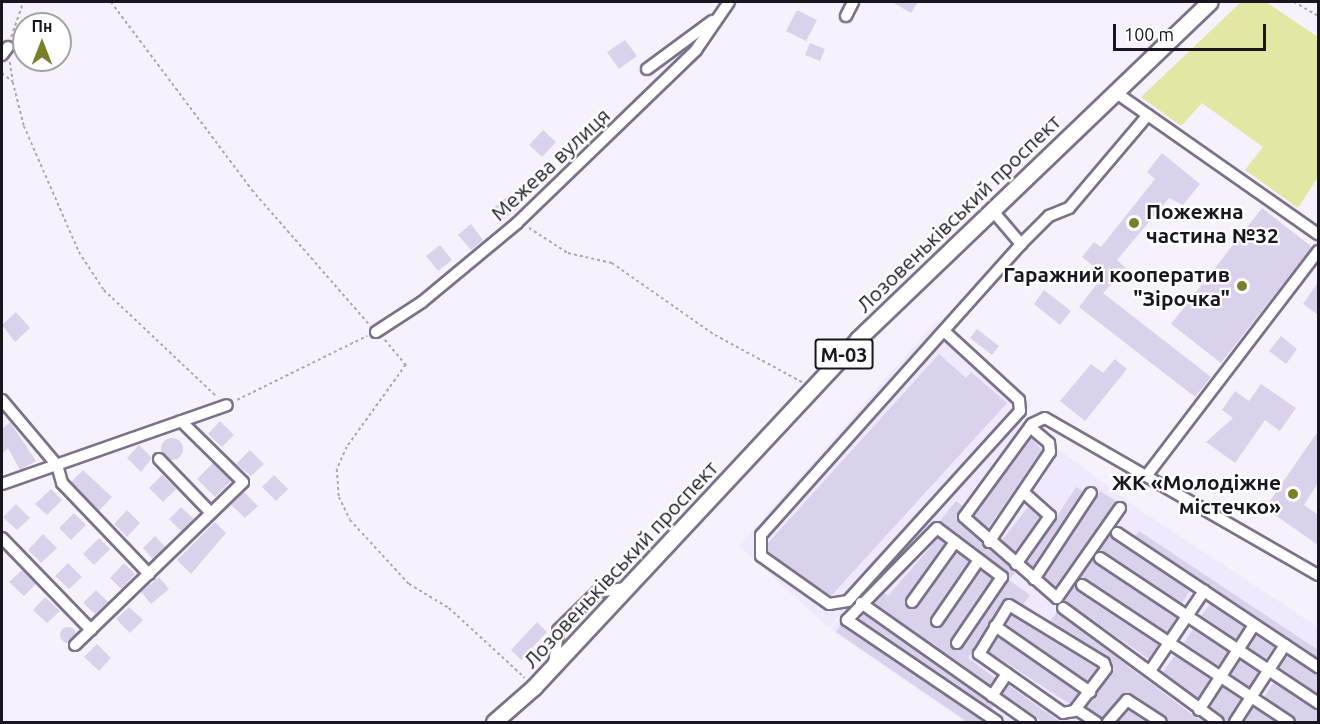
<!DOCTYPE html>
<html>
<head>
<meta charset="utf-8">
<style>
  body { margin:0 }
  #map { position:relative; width:1320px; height:724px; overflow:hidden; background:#f5f2fc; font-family:Ubuntu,sans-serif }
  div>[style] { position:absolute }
  .built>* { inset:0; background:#f0e9fd }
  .green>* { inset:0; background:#e2e7a3 }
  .building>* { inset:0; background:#dad2eb }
  .round { border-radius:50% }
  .path>* { height:1.5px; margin-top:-0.75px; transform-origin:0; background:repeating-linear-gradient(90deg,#aba8b1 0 3px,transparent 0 6px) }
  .roads { filter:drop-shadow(2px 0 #7a7289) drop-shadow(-2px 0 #7a7289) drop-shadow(0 2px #7a7289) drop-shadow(0 -2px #7a7289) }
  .minor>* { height:10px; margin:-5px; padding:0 5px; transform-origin:5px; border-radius:5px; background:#fff }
  .highway>* { height:15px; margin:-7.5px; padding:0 7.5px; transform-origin:7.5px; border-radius:7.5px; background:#fff }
  .dots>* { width:16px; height:16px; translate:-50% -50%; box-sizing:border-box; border:3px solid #fff; border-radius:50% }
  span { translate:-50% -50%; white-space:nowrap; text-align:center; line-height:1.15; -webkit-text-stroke:4.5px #fff; paint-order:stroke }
  .shield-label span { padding:2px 4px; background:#fff; border:2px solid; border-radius:4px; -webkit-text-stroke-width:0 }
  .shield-label { font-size:20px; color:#19161f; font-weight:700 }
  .street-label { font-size:21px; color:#19161f }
  .poi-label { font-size:21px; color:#19161f; font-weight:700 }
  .left { translate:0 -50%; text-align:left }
  .right { translate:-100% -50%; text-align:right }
  .frame { position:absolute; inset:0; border:3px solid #19161f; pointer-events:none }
  .north { position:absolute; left:12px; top:12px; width:60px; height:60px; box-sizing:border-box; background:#fff; border:2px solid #a3a2a5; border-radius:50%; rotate:0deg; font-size:16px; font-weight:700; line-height:24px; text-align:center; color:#19161f }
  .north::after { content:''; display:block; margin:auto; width:21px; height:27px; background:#7c7f29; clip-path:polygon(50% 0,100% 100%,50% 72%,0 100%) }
  .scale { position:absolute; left:1113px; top:24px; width:153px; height:27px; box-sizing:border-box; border:3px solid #19161f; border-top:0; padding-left:8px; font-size:18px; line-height:21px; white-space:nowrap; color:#19161f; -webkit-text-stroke:4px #fff; paint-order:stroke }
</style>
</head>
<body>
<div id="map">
  <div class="built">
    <div style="clip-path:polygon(937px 320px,1033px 403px,829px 628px,739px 546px)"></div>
    <div style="clip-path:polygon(1019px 420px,1140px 510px,1318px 627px,1318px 722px,965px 722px,830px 629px)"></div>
  </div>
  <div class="green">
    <div style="clip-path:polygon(1241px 2px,1266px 2px,1318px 37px,1318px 177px,1298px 208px,1245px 170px,1263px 147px,1202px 103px,1181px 126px,1141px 97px)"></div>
  </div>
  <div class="building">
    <div style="clip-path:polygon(892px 2px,918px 2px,911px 13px)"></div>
    <div style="clip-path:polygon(797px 10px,817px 20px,806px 41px,786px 31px)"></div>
    <div style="clip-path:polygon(625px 40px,637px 56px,619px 69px,607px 52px)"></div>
    <div style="clip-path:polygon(810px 43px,825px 49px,820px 61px,805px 55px)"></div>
    <div style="clip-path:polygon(543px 130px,556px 142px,542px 157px,529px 145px)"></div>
    <div style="clip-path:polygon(1162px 153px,1200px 184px,1183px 205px,1169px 198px,1117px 260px,1126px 268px,1103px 293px,1211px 377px,1195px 397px,1079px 307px,1104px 275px,1082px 257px,1094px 242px,1101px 247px,1155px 179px,1147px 172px)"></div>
    <div style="clip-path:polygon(508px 196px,518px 208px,503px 220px,493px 208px)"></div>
    <div style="clip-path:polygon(1262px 208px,1312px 247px,1221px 363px,1171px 324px)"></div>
    <div style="clip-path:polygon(471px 224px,483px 240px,471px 250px,458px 235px)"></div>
    <div style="clip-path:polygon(440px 245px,452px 260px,438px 271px,426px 256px)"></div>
    <div style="clip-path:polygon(1318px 282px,1318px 315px,1303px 304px)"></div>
    <div style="clip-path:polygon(1044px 290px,1071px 311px,1060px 325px,1034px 304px)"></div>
    <div style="clip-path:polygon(16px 312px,30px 328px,15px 342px,2px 325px)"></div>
    <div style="clip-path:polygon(977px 329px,999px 346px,992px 355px,970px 338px)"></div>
    <div style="clip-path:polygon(1281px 336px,1297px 349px,1286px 364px,1269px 351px)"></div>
    <div style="clip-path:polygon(939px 354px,966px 378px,971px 372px,1007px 403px,831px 596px,768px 552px,768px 543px)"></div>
    <div style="clip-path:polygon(1115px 359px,1127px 369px,1085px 421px,1060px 401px,1091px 364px,1103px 373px)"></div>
    <div style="clip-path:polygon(1261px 384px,1296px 408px,1280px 431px,1265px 420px,1235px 463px,1206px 442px,1233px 418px,1222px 410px,1235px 391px,1249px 401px)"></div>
    <div style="clip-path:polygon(220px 421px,234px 435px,222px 447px,208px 434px)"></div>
    <div style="clip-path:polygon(10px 422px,36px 461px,20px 470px,8px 448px,2px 454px,2px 429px)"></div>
    <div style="clip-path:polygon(1318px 431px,1318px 483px,1304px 505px,1318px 515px,1318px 545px,1265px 508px)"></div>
    <div style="clip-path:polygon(1031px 438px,1042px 450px,988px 528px,974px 516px)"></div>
    <div class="round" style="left:161px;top:438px;width:22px;height:22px"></div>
    <div style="clip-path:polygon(139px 445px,152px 458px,141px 472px,127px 458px)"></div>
    <div style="clip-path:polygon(250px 450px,264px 464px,251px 476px,236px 464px)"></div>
    <div style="clip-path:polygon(213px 463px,231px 481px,215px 497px,197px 479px)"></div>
    <div style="clip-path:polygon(83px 470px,112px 497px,99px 511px,71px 482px)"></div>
    <div style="clip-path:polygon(162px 475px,176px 489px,163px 502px,149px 488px)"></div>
    <div style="clip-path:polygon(274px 475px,288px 489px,276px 501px,262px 487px)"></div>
    <div style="clip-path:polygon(1076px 487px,1083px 491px,1033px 567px,1027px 562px)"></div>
    <div style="clip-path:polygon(51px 489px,62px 500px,47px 515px,35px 504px)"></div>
    <div style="clip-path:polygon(1100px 491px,1116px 501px,1056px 587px,1044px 577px)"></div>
    <div style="clip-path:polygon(244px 492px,258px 506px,245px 518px,231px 505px)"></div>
    <div style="clip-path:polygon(956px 501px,963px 506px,959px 522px,1016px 572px,1009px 580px,1030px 595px,1023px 605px,1010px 598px,1003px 601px,968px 658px,995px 678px,990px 685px,874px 603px,884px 593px,888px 596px,938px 538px,945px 543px,905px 605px,918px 607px,957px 552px,969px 561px,931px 617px,932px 627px,943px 625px,981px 570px,992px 579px,951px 639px,953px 649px,963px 647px,1009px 577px,940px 521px)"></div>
    <div style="clip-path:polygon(16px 504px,30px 518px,17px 530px,3px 517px)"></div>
    <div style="clip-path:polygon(181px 507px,194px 519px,181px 531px,169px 519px)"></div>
    <div style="clip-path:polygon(1028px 507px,1040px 517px,1015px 552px,1002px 540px)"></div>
    <div style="clip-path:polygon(127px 510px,140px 523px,127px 537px,114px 524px)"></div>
    <div style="clip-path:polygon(74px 513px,86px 525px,71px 540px,59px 528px)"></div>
    <div style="clip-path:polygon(215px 522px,226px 533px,191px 574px,177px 560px)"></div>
    <div style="clip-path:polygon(1139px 531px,1318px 650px,1318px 658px,1135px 536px)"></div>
    <div style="clip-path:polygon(43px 534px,57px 548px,41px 563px,28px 550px)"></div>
    <div style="clip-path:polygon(1110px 535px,1190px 591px,1182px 603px,1099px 551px)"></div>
    <div style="clip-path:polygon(155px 536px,165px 547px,153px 559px,143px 548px)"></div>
    <div style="clip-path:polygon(99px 538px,110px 549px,94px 565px,83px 554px)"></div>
    <div style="clip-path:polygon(1093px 560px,1176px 618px,1167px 632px,1080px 578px)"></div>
    <div style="clip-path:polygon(68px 563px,82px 577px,69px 589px,55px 576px)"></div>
    <div style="clip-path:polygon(124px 563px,135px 574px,121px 589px,110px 578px)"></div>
    <div style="clip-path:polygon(22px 570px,36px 584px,24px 596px,9px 582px)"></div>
    <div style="clip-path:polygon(159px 577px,169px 589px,151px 604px,141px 592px)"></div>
    <div style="clip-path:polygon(1075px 586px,1158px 645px,1149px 659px,1064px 601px)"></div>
    <div style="clip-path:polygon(96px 590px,108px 602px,95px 614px,83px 603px)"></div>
    <div style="clip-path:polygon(45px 597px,60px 611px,47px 623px,33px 610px)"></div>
    <div style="clip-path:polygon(1210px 604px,1244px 627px,1236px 639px,1201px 616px)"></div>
    <div style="clip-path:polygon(129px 607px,143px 620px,130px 633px,116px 619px)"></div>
    <div style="clip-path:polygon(1057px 612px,1194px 716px,1206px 723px,1168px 723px,1128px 693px,1102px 718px,1087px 707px,1113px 667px,1108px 657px,1050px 621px)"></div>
    <div style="clip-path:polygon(864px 614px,994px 706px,991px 709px,860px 620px)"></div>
    <div style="clip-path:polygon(1011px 615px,1097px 668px,1087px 681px,1006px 624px)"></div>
    <div style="clip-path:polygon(537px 622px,547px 632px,521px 660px,511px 650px)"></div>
    <div style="clip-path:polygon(841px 624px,843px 626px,983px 721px,969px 723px,836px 632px)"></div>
    <div class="round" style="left:60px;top:627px;width:16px;height:16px"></div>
    <div style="clip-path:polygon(1193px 629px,1228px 652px,1218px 666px,1184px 643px)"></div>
    <div style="clip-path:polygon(1256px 635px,1274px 647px,1266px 659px,1248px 648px)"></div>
    <div style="clip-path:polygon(998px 637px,1078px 693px,1070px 704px,989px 652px)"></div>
    <div style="clip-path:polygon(97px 644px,111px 658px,99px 671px,84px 657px)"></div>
    <div style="clip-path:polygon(1175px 655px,1210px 679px,1198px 698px,1163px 672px)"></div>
    <div style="clip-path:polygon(1287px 656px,1318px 674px,1318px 694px,1279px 668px)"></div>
    <div style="clip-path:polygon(1240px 660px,1258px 672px,1249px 687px,1231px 675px)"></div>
    <div style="clip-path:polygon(1274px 682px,1318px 710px,1318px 723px,1296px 723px,1264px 697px)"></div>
    <div style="clip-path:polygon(1008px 685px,1062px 723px,1044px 723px,1028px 712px,1003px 694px)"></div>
    <div style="clip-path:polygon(1223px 687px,1241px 699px,1228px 723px,1210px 707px)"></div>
    <div style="clip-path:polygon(1253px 707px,1276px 723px,1244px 723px)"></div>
    <div style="clip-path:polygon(1128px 710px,1148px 723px,1118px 722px)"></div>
  </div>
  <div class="path">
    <div style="left:111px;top:2px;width:235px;rotate:53.1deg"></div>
    <div style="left:252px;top:190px;width:178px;rotate:48.9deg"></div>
    <div style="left:1294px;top:2px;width:28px;rotate:30deg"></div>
    <div style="left:11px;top:37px;width:37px;rotate:-71deg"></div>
    <div style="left:10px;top:62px;width:19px;rotate:81deg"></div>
    <div style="left:2px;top:73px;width:14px;rotate:39deg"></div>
    <div style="left:13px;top:82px;width:45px;rotate:76deg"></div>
    <div style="left:24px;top:126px;width:137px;rotate:66.4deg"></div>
    <div style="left:79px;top:252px;width:45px;rotate:56.7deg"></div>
    <div style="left:104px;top:290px;width:156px;rotate:43.4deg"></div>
    <div style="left:529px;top:228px;width:46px;rotate:32.7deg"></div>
    <div style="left:568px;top:253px;width:45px;rotate:12.8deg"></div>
    <div style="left:612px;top:263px;width:126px;rotate:35deg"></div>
    <div style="left:715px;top:335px;width:99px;rotate:28.4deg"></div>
    <div style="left:385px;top:340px;width:33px;rotate:50deg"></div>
    <div style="left:406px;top:365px;width:101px;rotate:125.7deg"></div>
    <div style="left:347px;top:447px;width:24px;rotate:114deg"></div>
    <div style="left:337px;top:469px;width:28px;rotate:86deg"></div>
    <div style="left:339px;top:497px;width:25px;rotate:64deg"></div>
    <div style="left:350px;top:520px;width:87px;rotate:47.3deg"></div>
    <div style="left:409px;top:584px;width:47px;rotate:31deg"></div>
    <div style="left:449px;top:608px;width:103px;rotate:42.6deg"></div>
    <div style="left:237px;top:400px;width:145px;rotate:-26.2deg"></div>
  </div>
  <div class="roads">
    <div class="minor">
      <div style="left:846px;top:16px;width:16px;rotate:-63deg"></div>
      <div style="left:2px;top:55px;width:10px;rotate:-53deg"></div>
      <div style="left:647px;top:69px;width:81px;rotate:-36.4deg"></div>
      <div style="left:1115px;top:92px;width:248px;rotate:35deg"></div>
      <div style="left:992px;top:210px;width:45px;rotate:49.5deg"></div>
      <div style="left:944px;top:331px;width:102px;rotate:42.6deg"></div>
      <div style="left:1019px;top:400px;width:11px;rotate:85deg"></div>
      <div style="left:1020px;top:411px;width:256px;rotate:132.2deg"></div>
      <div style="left:848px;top:601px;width:19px;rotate:171deg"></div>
      <div style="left:829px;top:604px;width:83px;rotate:-144.8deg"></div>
      <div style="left:761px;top:556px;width:21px;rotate:-90deg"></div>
      <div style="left:761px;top:535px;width:390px;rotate:-48.2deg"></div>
      <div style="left:1021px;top:244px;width:40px;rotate:-45deg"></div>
      <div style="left:1049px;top:216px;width:22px;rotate:-22deg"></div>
      <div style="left:1069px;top:208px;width:122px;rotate:-49.7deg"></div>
      <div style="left:376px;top:332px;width:55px;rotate:-33.1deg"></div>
      <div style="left:422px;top:302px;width:124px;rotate:-39.7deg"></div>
      <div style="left:517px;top:223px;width:249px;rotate:-44deg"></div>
      <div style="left:696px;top:50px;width:58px;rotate:-55.5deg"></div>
      <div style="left:2px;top:400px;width:85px;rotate:49.8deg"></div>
      <div style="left:57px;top:465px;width:19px;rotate:74deg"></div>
      <div style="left:62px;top:483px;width:126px;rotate:46.3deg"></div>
      <div style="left:159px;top:459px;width:74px;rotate:46.1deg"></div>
      <div style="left:1147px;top:475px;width:282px;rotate:-52.6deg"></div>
      <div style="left:2px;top:484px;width:238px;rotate:-19.3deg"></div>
      <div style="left:1120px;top:508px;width:110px;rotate:125deg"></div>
      <div style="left:1057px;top:598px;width:123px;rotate:-138.9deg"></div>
      <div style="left:964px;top:517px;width:115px;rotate:-53.8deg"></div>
      <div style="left:1032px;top:424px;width:14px;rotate:-25deg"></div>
      <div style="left:1045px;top:418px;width:315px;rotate:29.9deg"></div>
      <div style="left:1117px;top:533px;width:242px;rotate:33.7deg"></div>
      <div style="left:2px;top:538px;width:128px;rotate:45.9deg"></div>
      <div style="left:989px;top:542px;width:109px;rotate:-55.9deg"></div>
      <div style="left:1050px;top:452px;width:9px;rotate:-96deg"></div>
      <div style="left:1049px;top:443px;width:25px;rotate:-140deg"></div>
      <div style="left:1100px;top:558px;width:262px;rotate:33.6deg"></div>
      <div style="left:1016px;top:564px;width:59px;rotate:-54.7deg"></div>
      <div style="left:1050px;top:516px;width:36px;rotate:-138deg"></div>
      <div style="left:1034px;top:579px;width:103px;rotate:-56.5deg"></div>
      <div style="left:1082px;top:585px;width:248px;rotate:33.5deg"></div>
      <div style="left:912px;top:602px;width:74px;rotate:-54.4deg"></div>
      <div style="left:861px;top:603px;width:207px;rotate:35.2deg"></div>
      <div style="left:1009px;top:605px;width:111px;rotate:31.4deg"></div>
      <div style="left:1104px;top:663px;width:6px;rotate:72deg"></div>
      <div style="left:1106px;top:669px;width:53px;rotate:127.3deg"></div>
      <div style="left:1074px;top:711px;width:11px;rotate:170deg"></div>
      <div style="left:1063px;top:713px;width:103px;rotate:-144.9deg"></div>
      <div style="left:979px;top:654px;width:57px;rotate:-58.5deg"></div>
      <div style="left:1063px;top:608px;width:192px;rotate:36.3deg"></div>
      <div style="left:937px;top:621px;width:74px;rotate:-55.5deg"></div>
      <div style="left:995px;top:626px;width:116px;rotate:34.8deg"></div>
      <div style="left:957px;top:643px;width:80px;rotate:-55.7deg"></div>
      <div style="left:1002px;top:577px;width:81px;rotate:-143deg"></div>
      <div style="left:937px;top:528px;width:129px;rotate:134.4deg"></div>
      <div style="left:847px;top:620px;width:181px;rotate:34.2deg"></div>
      <div style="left:75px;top:645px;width:234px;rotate:-44.1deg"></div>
      <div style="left:243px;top:482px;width:87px;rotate:-135.5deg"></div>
      <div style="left:554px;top:665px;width:35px;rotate:-83deg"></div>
      <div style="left:558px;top:630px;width:54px;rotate:-44.3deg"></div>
      <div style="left:597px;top:592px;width:29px;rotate:-8deg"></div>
      <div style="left:1150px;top:671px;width:97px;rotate:-56deg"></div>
      <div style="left:992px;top:696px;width:27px;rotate:-56deg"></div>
      <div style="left:1076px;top:709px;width:24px;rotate:33deg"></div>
      <div style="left:1199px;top:710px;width:101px;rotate:-57.1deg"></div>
      <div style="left:1108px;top:722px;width:29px;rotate:-49deg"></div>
      <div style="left:1127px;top:700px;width:40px;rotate:32.9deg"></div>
      <div style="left:1235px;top:722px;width:92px;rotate:-57deg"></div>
    </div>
    <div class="highway">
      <div style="left:494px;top:722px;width:53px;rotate:-41.2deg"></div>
      <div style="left:534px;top:687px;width:475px;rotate:-47deg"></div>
      <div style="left:858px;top:339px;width:487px;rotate:-43.8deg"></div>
    </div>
  </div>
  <div class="dots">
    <div style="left:1134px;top:223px;background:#7c7f29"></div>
    <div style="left:1242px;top:286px;background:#7c7f29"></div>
    <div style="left:1293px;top:494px;background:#7c7f29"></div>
  </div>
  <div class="shield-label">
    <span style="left:844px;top:354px">М-03</span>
  </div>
  <div class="street-label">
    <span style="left:550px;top:164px;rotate:-43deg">Межева вулиця</span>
    <span style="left:958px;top:213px;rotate:-44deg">Лозовеньківський проспект</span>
    <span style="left:620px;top:564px;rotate:-47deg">Лозовеньківський проспект</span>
  </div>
  <div class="poi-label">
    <span class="left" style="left:1146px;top:223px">Пожежна<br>частина №32</span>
    <span class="right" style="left:1230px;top:286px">Гаражний кооператив<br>"Зірочка"</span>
    <span class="right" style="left:1281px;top:494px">ЖК «Молодіжне<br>містечко»</span>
  </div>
  <div class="frame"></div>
  <div class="north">Пн</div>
  <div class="scale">100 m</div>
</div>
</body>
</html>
